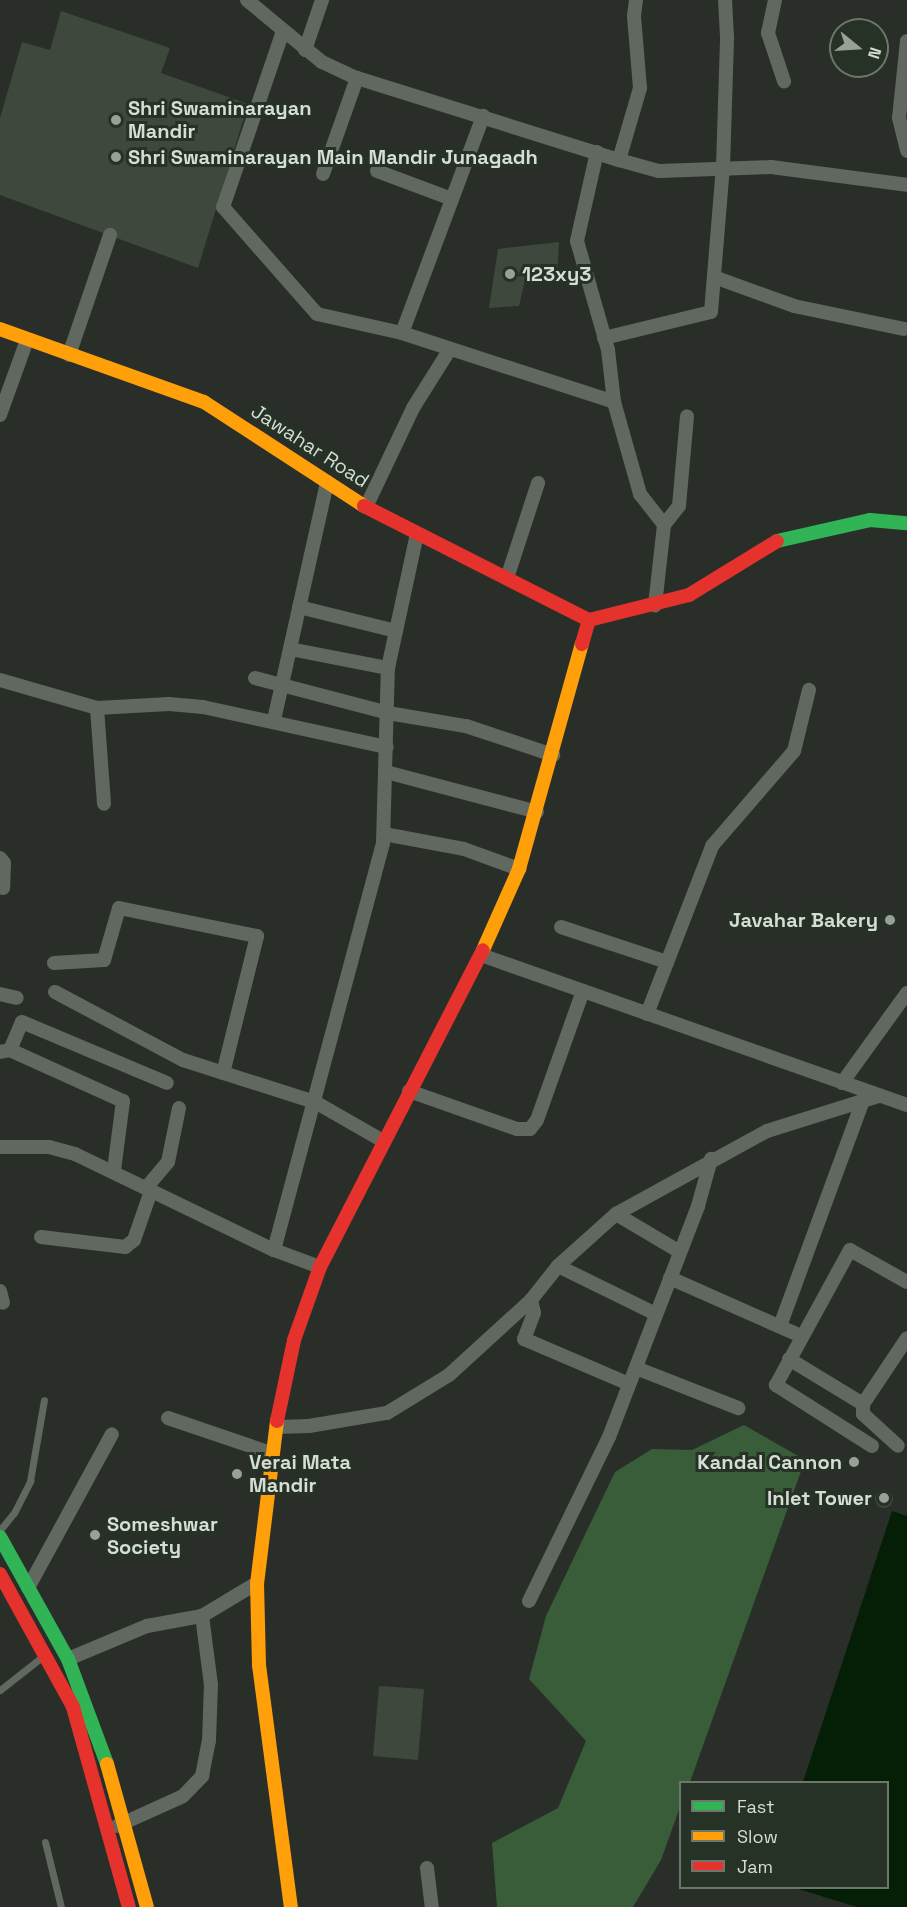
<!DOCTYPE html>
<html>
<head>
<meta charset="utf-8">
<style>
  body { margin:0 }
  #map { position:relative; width:907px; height:1907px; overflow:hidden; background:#292f28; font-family:"Space Grotesk",sans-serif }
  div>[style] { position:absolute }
  .forest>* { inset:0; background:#385d38 }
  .water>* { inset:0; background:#041f05 }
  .building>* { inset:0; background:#3e483d }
  .round { border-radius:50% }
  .lane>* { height:7px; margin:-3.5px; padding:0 3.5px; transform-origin:3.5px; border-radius:3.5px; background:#616860 }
  .street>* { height:14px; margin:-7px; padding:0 7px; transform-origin:7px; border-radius:7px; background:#616860 }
  .fast>* { height:14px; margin:-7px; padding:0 7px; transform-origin:7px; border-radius:7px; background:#30b455 }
  .slow>* { height:14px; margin:-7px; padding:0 7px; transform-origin:7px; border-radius:7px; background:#ff9f0a }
  .jam>* { height:14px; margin:-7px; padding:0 7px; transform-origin:7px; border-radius:7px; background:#e5322d }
  .dots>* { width:16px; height:16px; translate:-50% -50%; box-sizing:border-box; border:3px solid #263225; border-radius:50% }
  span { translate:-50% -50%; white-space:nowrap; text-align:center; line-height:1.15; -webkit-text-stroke:6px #263225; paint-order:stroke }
  .poi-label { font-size:20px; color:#d5ddd5; font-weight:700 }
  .left { translate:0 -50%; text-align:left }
  .right { translate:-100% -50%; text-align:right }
  .street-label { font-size:20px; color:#d5ddd5 }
  .legend { position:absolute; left:679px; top:1781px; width:210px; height:108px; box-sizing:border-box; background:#263225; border:2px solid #6c766b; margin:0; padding:8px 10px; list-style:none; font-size:18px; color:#d5ddd5 }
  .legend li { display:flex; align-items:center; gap:12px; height:30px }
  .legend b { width:30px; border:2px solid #6c766b }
  .north { position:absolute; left:829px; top:18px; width:60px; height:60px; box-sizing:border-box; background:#263225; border:2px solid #6c766b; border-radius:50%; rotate:108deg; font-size:16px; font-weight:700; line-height:24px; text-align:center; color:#d5ddd5 }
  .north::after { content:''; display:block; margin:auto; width:21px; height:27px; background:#99a098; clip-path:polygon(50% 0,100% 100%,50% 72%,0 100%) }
</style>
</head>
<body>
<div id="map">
  <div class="forest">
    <div style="clip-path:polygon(744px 1425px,805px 1460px,690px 1782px,680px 1782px,680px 1807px,661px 1860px,633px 1907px,497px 1907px,492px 1843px,558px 1808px,586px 1741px,529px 1679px,546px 1616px,615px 1472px,652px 1449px,692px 1450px)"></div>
  </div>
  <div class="water">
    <div style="clip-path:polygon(892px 1511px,907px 1516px,907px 1907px,857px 1907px,795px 1888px,888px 1888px,888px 1782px,803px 1782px)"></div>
  </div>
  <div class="building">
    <div style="clip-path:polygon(61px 11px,170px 48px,161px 73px,248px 104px,198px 268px,0 195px,0 118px,22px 42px,50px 50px)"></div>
    <div style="clip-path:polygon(559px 242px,557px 276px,527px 272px,519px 306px,489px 308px,498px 249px)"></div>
    <div class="round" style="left:875px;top:1490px;width:18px;height:18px"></div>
    <div style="clip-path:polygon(379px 1686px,424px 1689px,418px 1760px,373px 1756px)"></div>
  </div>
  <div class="lane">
    <div style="left:0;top:1530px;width:22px;rotate:-51deg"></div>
    <div style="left:14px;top:1513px;width:36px;rotate:-63deg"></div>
    <div style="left:30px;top:1481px;width:82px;rotate:-80.2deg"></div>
    <div style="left:0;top:1690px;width:55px;rotate:-38.3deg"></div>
    <div style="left:45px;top:1842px;width:67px;rotate:76.2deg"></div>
  </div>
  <div class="street">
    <div style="left:247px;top:0;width:97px;rotate:39.6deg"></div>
    <div style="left:322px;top:62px;width:38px;rotate:25deg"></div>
    <div style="left:357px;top:78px;width:275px;rotate:17.4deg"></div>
    <div style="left:619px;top:160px;width:41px;rotate:15.4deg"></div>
    <div style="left:659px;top:171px;width:112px;rotate:-2deg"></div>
    <div style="left:771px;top:167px;width:137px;rotate:7.5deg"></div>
    <div style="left:775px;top:0;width:34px;rotate:102deg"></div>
    <div style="left:768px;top:33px;width:51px;rotate:71.6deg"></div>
    <div style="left:283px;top:31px;width:186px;rotate:108.8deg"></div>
    <div style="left:223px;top:207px;width:142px;rotate:48.7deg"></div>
    <div style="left:317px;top:314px;width:87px;rotate:12.6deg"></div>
    <div style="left:402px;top:333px;width:223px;rotate:18deg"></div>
    <div style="left:907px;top:41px;width:77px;rotate:95.9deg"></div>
    <div style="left:899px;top:118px;width:34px;rotate:76deg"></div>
    <div style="left:305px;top:50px;width:53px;rotate:-71.2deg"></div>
    <div style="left:597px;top:152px;width:91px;rotate:102.7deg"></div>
    <div style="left:577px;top:241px;width:113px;rotate:74.1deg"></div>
    <div style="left:608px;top:350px;width:52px;rotate:83.4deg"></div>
    <div style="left:614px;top:402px;width:96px;rotate:74.2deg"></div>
    <div style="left:640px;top:494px;width:39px;rotate:52deg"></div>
    <div style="left:664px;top:525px;width:81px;rotate:96.4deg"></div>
    <div style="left:619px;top:160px;width:75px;rotate:-73.7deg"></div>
    <div style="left:640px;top:88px;width:72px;rotate:-94.8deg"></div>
    <div style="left:634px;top:16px;width:16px;rotate:-83deg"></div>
    <div style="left:377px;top:171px;width:80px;rotate:20.5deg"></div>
    <div style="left:323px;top:174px;width:102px;rotate:-70.5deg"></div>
    <div style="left:714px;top:277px;width:85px;rotate:19.9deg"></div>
    <div style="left:794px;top:306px;width:112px;rotate:11.8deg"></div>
    <div style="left:402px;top:333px;width:232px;rotate:-69.5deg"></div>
    <div style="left:604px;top:338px;width:110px;rotate:-13.7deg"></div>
    <div style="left:711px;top:312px;width:145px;rotate:-85.3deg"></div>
    <div style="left:723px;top:167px;width:130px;rotate:-88.2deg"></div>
    <div style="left:727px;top:37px;width:37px;rotate:-93deg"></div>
    <div style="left:69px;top:355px;width:127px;rotate:-71.1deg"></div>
    <div style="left:0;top:415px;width:80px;rotate:-70.2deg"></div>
    <div style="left:366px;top:507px;width:110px;rotate:-64.6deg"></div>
    <div style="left:413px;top:408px;width:70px;rotate:-57.9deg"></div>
    <div style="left:664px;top:525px;width:24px;rotate:-52deg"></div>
    <div style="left:679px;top:506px;width:90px;rotate:-84.9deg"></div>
    <div style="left:507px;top:578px;width:100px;rotate:-71.9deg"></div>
    <div style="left:299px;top:607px;width:100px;rotate:13.9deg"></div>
    <div style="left:290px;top:649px;width:100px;rotate:11deg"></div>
    <div style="left:255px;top:678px;width:138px;rotate:14.7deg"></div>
    <div style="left:388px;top:713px;width:79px;rotate:9.5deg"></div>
    <div style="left:466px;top:726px;width:92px;rotate:18.4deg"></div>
    <div style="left:0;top:680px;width:101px;rotate:16.1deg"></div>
    <div style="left:97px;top:708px;width:72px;rotate:-3.2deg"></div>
    <div style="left:169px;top:704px;width:34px;rotate:5deg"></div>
    <div style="left:203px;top:707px;width:188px;rotate:12.3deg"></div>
    <div style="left:97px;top:708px;width:96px;rotate:85.8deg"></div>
    <div style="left:274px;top:720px;width:244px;rotate:-77.4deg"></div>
    <div style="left:386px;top:772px;width:156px;rotate:14.8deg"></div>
    <div style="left:384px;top:834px;width:81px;rotate:10.6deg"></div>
    <div style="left:464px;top:849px;width:59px;rotate:20deg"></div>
    <div style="left:0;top:858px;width:6px;rotate:51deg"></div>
    <div style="left:4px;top:863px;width:25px;rotate:92deg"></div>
    <div style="left:561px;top:927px;width:112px;rotate:18.3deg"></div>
    <div style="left:481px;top:955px;width:452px;rotate:19.4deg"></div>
    <div style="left:54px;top:963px;width:50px;rotate:-3.4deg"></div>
    <div style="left:104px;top:960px;width:54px;rotate:-73.9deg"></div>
    <div style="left:119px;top:908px;width:141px;rotate:11.5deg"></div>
    <div style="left:257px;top:936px;width:141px;rotate:103.9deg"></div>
    <div style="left:55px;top:992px;width:145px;rotate:28deg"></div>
    <div style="left:183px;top:1060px;width:139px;rotate:17.7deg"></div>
    <div style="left:315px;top:1102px;width:78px;rotate:29.8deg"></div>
    <div style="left:0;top:994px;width:17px;rotate:13deg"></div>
    <div style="left:647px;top:1014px;width:180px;rotate:-68.8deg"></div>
    <div style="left:712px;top:846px;width:125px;rotate:-49.2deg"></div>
    <div style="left:794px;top:751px;width:63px;rotate:-76.2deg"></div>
    <div style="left:10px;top:1050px;width:30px;rotate:-67deg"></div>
    <div style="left:22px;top:1022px;width:157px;rotate:22.8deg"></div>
    <div style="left:0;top:1052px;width:10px;rotate:-11deg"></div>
    <div style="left:10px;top:1050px;width:124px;rotate:24.3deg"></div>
    <div style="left:123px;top:1101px;width:70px;rotate:97.4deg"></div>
    <div style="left:842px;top:1083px;width:111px;rotate:-54.2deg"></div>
    <div style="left:409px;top:1091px;width:114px;rotate:19.4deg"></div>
    <div style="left:517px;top:1129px;width:13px"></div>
    <div style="left:530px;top:1129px;width:11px;rotate:-52deg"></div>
    <div style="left:537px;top:1120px;width:137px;rotate:-70.4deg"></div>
    <div style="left:0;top:1147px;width:49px"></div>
    <div style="left:49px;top:1147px;width:27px;rotate:15deg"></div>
    <div style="left:75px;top:1154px;width:221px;rotate:25.8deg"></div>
    <div style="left:274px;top:1250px;width:49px;rotate:20.3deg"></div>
    <div style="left:146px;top:1188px;width:34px;rotate:-50deg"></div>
    <div style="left:168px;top:1162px;width:55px;rotate:-78.5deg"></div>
    <div style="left:616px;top:1214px;width:74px;rotate:30.7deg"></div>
    <div style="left:41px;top:1237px;width:85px;rotate:6.8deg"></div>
    <div style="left:125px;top:1247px;width:11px;rotate:-38deg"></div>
    <div style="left:134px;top:1240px;width:52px;rotate:-70.9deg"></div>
    <div style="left:274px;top:1250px;width:421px;rotate:-75deg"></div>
    <div style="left:383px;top:843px;width:175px;rotate:-88.4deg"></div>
    <div style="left:388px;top:668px;width:137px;rotate:-77.8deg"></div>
    <div style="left:558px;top:1266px;width:109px;rotate:26.1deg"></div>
    <div style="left:670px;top:1278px;width:143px;rotate:23.9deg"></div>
    <div style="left:0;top:1291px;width:12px;rotate:76deg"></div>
    <div style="left:531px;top:1300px;width:13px;rotate:77deg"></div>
    <div style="left:534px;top:1313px;width:28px;rotate:111deg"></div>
    <div style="left:524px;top:1339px;width:114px;rotate:23.2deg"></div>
    <div style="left:780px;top:1326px;width:240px;rotate:-69.8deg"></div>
    <div style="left:789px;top:1359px;width:87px;rotate:31.3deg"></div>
    <div style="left:863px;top:1404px;width:10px;rotate:90deg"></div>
    <div style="left:863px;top:1414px;width:47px;rotate:42.4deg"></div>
    <div style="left:636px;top:1368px;width:110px;rotate:21.4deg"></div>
    <div style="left:863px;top:1404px;width:79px;rotate:-56.3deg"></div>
    <div style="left:168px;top:1418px;width:109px;rotate:18.8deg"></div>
    <div style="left:277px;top:1427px;width:32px;rotate:-2deg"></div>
    <div style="left:309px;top:1426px;width:79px;rotate:-9.5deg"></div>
    <div style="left:387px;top:1413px;width:73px;rotate:-31.5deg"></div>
    <div style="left:449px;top:1375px;width:111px;rotate:-42.4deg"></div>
    <div style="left:531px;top:1300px;width:43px;rotate:-51.5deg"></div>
    <div style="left:558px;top:1266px;width:78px;rotate:-41.9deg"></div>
    <div style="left:616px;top:1214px;width:172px;rotate:-28.8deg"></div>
    <div style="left:767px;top:1131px;width:117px;rotate:-17.4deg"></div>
    <div style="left:872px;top:1446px;width:114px;rotate:-147.6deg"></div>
    <div style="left:776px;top:1385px;width:154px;rotate:-61.3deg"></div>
    <div style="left:850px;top:1250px;width:65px;rotate:29.3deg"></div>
    <div style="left:28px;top:1588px;width:175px;rotate:-61.4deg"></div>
    <div style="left:529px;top:1601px;width:182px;rotate:-64deg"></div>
    <div style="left:609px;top:1437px;width:248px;rotate:-68.9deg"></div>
    <div style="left:698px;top:1206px;width:49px;rotate:-74.5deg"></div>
    <div style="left:68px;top:1659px;width:86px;rotate:-22.7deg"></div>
    <div style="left:147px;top:1626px;width:56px;rotate:-10.3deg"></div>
    <div style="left:202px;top:1616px;width:64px;rotate:-31deg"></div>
    <div style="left:117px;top:1826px;width:72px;rotate:-24.4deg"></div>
    <div style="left:183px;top:1796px;width:28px;rotate:-46deg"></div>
    <div style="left:202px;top:1776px;width:36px;rotate:-79deg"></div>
    <div style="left:209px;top:1741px;width:56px;rotate:-88deg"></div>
    <div style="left:211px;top:1685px;width:70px;rotate:-97.4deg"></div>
    <div style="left:427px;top:1868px;width:39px;rotate:83deg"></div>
  </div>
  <div class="fast">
    <div style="left:777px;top:541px;width:95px;rotate:-12.7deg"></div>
    <div style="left:870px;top:520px;width:37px;rotate:5deg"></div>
    <div style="left:0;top:1537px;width:140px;rotate:60.9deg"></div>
    <div style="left:68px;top:1659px;width:112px;rotate:69.6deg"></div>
  </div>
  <div class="slow">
    <div style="left:0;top:329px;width:217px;rotate:19.7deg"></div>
    <div style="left:204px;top:402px;width:191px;rotate:33deg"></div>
    <div style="left:483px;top:950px;width:89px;rotate:-66deg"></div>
    <div style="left:519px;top:869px;width:234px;rotate:-74.4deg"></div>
    <div style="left:277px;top:1421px;width:163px;rotate:97deg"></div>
    <div style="left:257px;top:1583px;width:82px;rotate:88.6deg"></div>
    <div style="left:259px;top:1665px;width:244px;rotate:82.5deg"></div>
    <div style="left:107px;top:1764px;width:148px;rotate:74.4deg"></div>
  </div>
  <div class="jam">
    <div style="left:364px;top:506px;width:252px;rotate:26.9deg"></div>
    <div style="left:582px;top:644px;width:25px;rotate:-74deg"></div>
    <div style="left:589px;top:620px;width:103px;rotate:-14deg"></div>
    <div style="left:689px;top:595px;width:103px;rotate:-31.5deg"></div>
    <div style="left:277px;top:1421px;width:83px;rotate:-78.1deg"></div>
    <div style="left:294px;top:1340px;width:77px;rotate:-70.4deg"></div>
    <div style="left:320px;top:1267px;width:356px;rotate:-62.8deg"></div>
    <div style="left:0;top:1574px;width:152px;rotate:61.2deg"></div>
    <div style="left:73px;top:1707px;width:208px;rotate:74.4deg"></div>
  </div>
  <div class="dots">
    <div style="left:116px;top:120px;background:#99a098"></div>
    <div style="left:116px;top:157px;background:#99a098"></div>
    <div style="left:510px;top:274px;background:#99a098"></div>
    <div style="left:890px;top:920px;background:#99a098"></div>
    <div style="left:854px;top:1462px;background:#99a098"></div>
    <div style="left:237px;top:1474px;background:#99a098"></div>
    <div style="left:884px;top:1498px;background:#99a098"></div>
    <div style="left:95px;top:1535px;background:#99a098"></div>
  </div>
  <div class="poi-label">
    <span class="left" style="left:128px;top:120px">Shri Swaminarayan<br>Mandir</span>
    <span class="left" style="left:128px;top:157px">Shri Swaminarayan Main Mandir Junagadh</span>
    <span class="left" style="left:522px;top:274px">123xy3</span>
    <span class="right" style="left:878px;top:920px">Javahar Bakery</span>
    <span class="left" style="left:249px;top:1474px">Verai Mata<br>Mandir</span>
    <span class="right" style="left:842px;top:1462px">Kandal Cannon</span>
    <span class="right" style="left:872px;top:1498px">Inlet Tower</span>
    <span class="left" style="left:107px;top:1536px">Someshwar<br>Society</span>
  </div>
  <div class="street-label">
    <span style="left:310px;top:446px;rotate:33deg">Jawahar Road</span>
  </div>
  <ul class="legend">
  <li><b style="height:8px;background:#30b455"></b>Fast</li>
  <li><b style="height:8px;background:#ff9f0a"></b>Slow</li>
  <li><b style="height:8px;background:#e5322d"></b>Jam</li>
  </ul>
  <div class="north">N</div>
</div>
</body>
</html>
